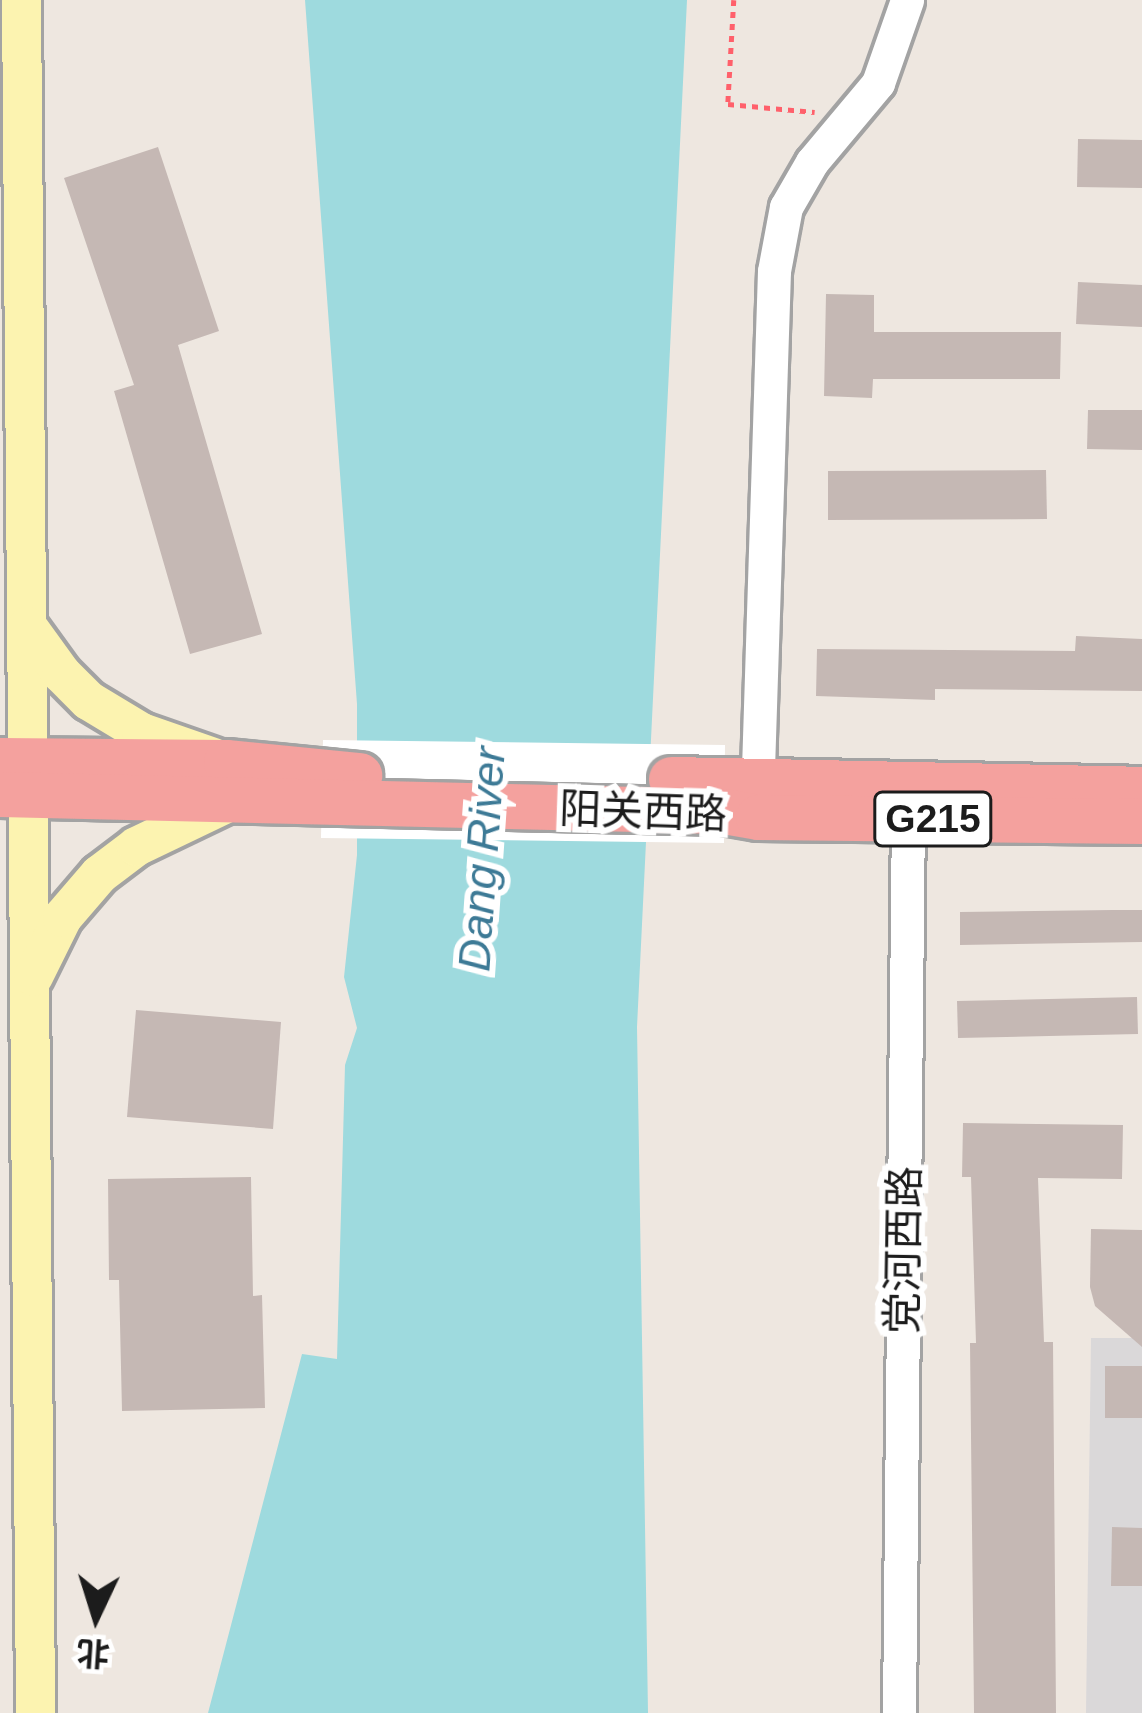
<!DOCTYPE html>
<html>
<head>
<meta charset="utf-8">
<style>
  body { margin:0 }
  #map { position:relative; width:1142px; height:1713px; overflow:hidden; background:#eee7e0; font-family:Arial,"Noto Sans SC",sans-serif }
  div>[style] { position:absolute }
  .residential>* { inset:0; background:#dad8d9 }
  .water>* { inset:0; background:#9edade }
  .pier>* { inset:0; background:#fff }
  .building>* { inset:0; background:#c5b8b4 }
  .path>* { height:4.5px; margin-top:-2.25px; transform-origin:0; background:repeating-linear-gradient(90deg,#ff606b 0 6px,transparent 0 12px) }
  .roads { filter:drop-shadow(3px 0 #a3a3a3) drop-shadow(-3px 0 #a3a3a3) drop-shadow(0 3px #a3a3a3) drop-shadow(0 -3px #a3a3a3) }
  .tertiary>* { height:33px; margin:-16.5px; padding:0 16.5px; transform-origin:16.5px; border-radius:16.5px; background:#fff }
  .secondary>* { height:39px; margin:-19.5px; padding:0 19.5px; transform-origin:19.5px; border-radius:19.5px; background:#fcf3b0 }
  .trunk>* { height:45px; margin:-22.5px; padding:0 22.5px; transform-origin:22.5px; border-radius:22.5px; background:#f4a19e }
  span { translate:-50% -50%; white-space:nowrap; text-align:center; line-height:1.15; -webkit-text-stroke:12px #fff; paint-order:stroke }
  .shield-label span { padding:3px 9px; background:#fff; border:3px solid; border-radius:9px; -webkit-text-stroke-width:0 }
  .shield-label { font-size:39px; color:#1c1c1c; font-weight:700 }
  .street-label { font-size:42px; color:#1c1c1c }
  .water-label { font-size:45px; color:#3d7a96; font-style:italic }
  .north { position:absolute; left:36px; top:1557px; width:120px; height:120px; -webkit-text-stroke:9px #fff; paint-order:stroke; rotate:184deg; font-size:33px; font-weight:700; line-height:48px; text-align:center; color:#1c1c1c }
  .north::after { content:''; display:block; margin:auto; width:42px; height:54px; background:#1c1c1c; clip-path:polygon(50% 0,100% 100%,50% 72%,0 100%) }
</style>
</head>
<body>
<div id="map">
  <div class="residential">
    <div style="clip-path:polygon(1091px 1338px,1142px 1338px,1142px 1713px,1086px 1713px)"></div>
  </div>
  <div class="water">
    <div style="clip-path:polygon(305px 0,687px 0,637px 1027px,648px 1713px,208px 1713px,302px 1354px,337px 1359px,345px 1065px,357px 1028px,344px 977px,357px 855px,357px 704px)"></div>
  </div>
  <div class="pier">
    <div style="clip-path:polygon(323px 740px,725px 745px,724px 843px,321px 838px)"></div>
  </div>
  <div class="building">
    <div style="clip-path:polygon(1078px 139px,1142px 140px,1142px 188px,1077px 187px)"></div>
    <div style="clip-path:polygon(158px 147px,219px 331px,178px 345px,262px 634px,190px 654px,114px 391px,134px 385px,64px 178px)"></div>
    <div style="clip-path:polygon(1078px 282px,1142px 285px,1142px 327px,1076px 324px)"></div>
    <div style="clip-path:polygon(826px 294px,874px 295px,874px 332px,1061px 332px,1060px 379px,873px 379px,872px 398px,824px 396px)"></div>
    <div style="clip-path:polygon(1088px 410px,1142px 410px,1142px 450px,1087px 449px)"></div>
    <div style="clip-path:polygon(1046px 470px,1047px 519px,828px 520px,828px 471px)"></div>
    <div style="clip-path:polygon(1076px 636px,1142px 639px,1142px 691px,935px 689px,935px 700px,816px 696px,817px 649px,1075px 651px)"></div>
    <div style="clip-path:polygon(1112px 910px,1142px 910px,1142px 942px,960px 945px,960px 912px)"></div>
    <div style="clip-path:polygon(1137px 997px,1138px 1034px,958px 1038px,957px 1001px)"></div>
    <div style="clip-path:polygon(136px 1010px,281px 1022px,273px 1129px,127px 1117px)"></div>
    <div style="clip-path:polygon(963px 1123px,1123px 1125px,1122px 1179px,1038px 1178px,1044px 1342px,1053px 1342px,1056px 1713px,974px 1713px,970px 1343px,976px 1343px,971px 1177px,962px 1177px)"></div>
    <div style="clip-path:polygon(251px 1177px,253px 1296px,262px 1295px,265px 1408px,122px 1411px,119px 1280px,109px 1280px,108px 1179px)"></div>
    <div style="clip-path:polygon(1091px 1229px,1142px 1230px,1142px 1347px,1095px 1306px,1090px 1287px)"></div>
    <div style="clip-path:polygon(1105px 1366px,1142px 1366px,1142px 1418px,1105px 1418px)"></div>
    <div style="clip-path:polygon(1112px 1527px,1142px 1528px,1142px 1586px,1111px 1586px)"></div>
  </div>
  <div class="path">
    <div style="left:734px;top:0;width:104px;rotate:93.3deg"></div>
    <div style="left:728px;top:104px;width:87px;rotate:5.3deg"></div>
  </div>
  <div class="roads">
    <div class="tertiary">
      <div style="left:757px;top:800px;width:529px;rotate:-88.16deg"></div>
      <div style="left:774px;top:271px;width:65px;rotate:-79.4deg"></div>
      <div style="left:786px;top:207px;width:52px;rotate:-60deg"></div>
      <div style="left:812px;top:162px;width:103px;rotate:-50.1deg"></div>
      <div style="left:878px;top:83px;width:88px;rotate:-70.7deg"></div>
      <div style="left:899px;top:1713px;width:912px;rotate:-89.43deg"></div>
    </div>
    <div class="secondary">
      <div style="left:21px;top:0;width:1713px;rotate:89.53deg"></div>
      <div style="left:27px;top:626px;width:58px;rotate:54.1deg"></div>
      <div style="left:61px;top:673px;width:38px;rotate:45deg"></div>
      <div style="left:88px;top:700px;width:62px;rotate:31.1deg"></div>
      <div style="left:141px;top:732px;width:76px;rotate:19.1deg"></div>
      <div style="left:33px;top:976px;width:66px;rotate:-63.8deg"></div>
      <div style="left:62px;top:917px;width:57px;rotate:-49.3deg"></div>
      <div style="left:99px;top:874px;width:46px;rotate:-37.1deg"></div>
      <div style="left:136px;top:846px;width:109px;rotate:-25.6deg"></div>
    </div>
    <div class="trunk">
      <div style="left:0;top:760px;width:226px;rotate:0.5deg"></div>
      <div style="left:226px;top:762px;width:134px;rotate:5.6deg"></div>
      <div style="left:671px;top:779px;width:471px;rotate:1.2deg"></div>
      <div style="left:0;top:794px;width:724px;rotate:1.35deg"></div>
      <div style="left:724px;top:811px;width:35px;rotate:10deg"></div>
      <div style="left:758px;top:817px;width:384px;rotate:0.6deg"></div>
    </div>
  </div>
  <div class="shield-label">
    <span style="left:933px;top:819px">G215</span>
  </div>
  <div class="street-label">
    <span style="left:643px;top:812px;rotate:2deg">阳关西路</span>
    <span style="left:904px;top:1250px;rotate:-89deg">党河西路</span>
  </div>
  <div class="water-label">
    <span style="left:482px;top:859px;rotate:-86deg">Dang River</span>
  </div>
  <div class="north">北</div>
</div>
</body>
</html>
